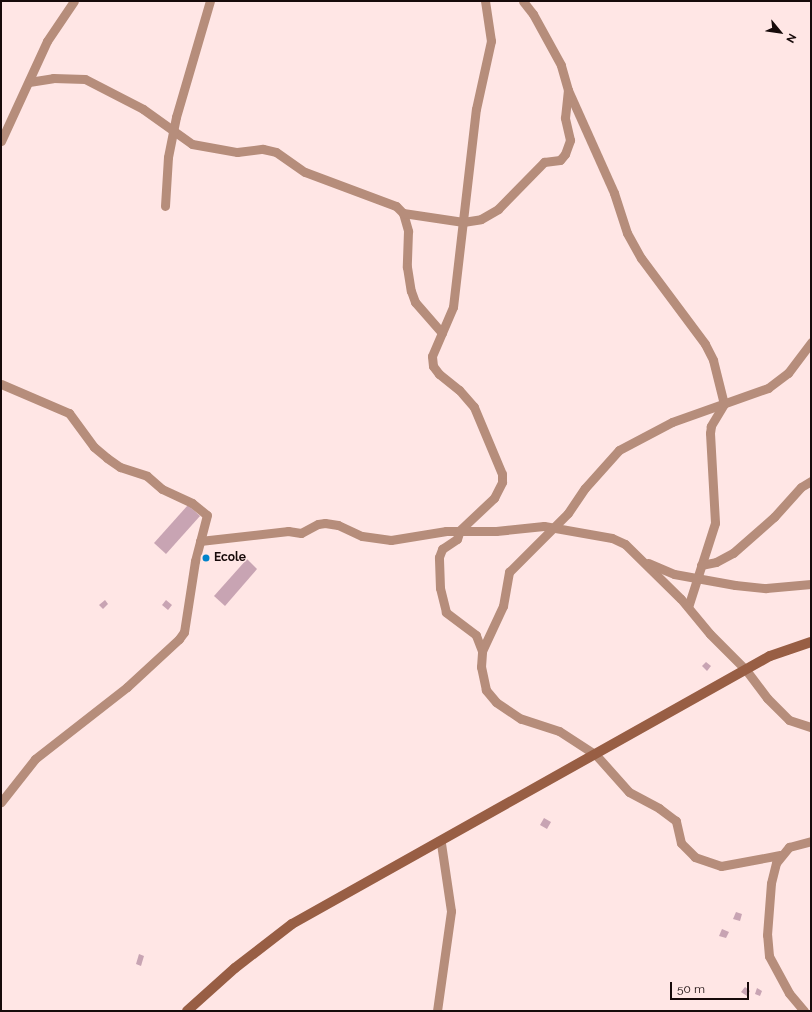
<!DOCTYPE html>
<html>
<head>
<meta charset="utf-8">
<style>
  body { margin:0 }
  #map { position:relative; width:812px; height:1012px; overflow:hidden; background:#ffe6e5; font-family:Raleway,sans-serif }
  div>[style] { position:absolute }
  .building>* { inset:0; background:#c8a4b3 }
  .street>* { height:9px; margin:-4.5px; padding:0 4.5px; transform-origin:4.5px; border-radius:4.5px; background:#b68d7b }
  .secondary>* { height:10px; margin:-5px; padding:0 5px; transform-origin:5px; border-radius:5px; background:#985e44 }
  .dots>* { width:11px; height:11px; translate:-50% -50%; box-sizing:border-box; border:2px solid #ffe6e5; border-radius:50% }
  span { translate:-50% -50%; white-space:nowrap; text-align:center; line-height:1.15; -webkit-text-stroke:3px #ffe6e5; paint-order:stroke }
  .poi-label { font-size:12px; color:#170a0a; font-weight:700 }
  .left { translate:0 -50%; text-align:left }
  .frame { position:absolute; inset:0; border:2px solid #170a0a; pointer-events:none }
  .north { position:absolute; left:760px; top:12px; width:40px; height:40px; -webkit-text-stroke:3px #ffe6e5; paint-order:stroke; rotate:119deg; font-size:11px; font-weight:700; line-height:16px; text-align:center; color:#170a0a }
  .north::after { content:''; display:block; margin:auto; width:14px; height:18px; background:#170a0a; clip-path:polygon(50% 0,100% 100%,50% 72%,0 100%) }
  .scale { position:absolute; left:670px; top:982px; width:79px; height:18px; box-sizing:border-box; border:2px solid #170a0a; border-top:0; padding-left:5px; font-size:12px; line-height:14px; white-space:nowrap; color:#170a0a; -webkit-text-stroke:3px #ffe6e5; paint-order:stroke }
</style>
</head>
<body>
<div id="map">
  <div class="building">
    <div style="clip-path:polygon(188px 505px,200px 516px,166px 554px,154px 543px)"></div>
    <div style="clip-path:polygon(247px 559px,257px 569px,225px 606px,214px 596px)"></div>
    <div style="clip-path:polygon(105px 600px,108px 604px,103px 609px,99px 605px)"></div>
    <div style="clip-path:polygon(166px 600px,172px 605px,168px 610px,162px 605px)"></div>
    <div style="clip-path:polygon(706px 662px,711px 666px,707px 671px,702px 666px)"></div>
    <div style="clip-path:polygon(544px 818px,551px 822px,547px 829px,540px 825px)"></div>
    <div style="clip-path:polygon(736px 912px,742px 914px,740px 921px,733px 919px)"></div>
    <div style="clip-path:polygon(722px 929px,729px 932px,726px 938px,719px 936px)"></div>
    <div style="clip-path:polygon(139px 954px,144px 956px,141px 966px,136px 964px)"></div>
    <div style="clip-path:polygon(745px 987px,750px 991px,747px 996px,741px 992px)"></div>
    <div style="clip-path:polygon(757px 988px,762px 991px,760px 996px,755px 994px)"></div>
  </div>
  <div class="street">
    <div style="left:29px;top:82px;width:24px;rotate:-9deg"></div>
    <div style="left:53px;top:78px;width:32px;rotate:2deg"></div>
    <div style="left:85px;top:79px;width:65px;rotate:27.3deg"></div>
    <div style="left:143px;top:109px;width:60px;rotate:35.5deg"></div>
    <div style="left:192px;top:144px;width:46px;rotate:10.1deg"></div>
    <div style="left:237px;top:152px;width:26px;rotate:-7deg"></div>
    <div style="left:263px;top:149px;width:13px;rotate:13deg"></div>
    <div style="left:276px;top:152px;width:35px;rotate:35deg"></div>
    <div style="left:305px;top:172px;width:97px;rotate:20.5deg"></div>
    <div style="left:396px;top:206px;width:10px;rotate:45deg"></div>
    <div style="left:403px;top:213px;width:19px;rotate:74deg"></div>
    <div style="left:408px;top:231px;width:36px;rotate:92deg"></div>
    <div style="left:407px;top:267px;width:24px;rotate:81deg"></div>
    <div style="left:411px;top:291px;width:12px;rotate:70deg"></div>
    <div style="left:415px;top:302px;width:41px;rotate:48.9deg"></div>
    <div style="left:568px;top:90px;width:113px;rotate:65.9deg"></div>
    <div style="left:614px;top:193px;width:42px;rotate:72deg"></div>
    <div style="left:627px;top:233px;width:29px;rotate:61deg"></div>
    <div style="left:641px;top:258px;width:107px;rotate:53.3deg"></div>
    <div style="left:705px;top:344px;width:18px;rotate:63deg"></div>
    <div style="left:713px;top:360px;width:45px;rotate:76deg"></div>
    <div style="left:724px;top:404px;width:26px;rotate:121deg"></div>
    <div style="left:711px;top:426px;width:7px;rotate:98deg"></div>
    <div style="left:710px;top:433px;width:90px;rotate:86.8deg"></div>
    <div style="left:715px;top:523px;width:88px;rotate:107.8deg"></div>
    <div style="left:1px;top:141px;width:110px;rotate:-65.3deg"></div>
    <div style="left:47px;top:41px;width:48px;rotate:-56deg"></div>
    <div style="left:165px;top:206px;width:49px;rotate:-86.5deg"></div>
    <div style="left:168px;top:157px;width:41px;rotate:-78.7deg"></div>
    <div style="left:176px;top:117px;width:121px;rotate:-73.7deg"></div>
    <div style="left:403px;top:213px;width:61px;rotate:8.5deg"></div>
    <div style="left:463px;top:222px;width:18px;rotate:-9deg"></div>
    <div style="left:481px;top:219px;width:20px;rotate:-30deg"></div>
    <div style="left:498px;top:209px;width:66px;rotate:-45.6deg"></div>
    <div style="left:544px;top:162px;width:16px;rotate:-7deg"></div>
    <div style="left:560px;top:160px;width:8px;rotate:-50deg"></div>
    <div style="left:565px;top:154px;width:15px;rotate:-70deg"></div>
    <div style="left:570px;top:140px;width:23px;rotate:-103deg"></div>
    <div style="left:565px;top:118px;width:28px;rotate:-84deg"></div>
    <div style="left:568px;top:90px;width:26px;rotate:-106deg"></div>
    <div style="left:561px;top:65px;width:58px;rotate:-118.8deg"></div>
    <div style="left:533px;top:14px;width:16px;rotate:-128deg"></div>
    <div style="left:1px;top:384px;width:74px;rotate:23.1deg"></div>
    <div style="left:69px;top:413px;width:42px;rotate:53.7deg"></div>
    <div style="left:94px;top:447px;width:17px;rotate:40deg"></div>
    <div style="left:107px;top:458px;width:16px;rotate:35deg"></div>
    <div style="left:120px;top:467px;width:28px;rotate:18deg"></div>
    <div style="left:147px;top:476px;width:20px;rotate:41deg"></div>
    <div style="left:162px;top:489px;width:33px;rotate:25deg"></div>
    <div style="left:192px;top:503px;width:19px;rotate:39deg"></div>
    <div style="left:207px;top:515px;width:48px;rotate:104.6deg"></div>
    <div style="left:195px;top:561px;width:72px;rotate:98.8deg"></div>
    <div style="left:184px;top:632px;width:9px;rotate:126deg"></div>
    <div style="left:179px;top:639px;width:71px;rotate:137.3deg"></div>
    <div style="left:127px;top:687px;width:117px;rotate:142deg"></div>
    <div style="left:35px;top:759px;width:55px;rotate:128.3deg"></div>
    <div style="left:200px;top:541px;width:89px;rotate:-6.5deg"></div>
    <div style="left:288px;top:531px;width:13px;rotate:9deg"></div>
    <div style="left:301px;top:533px;width:19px;rotate:-28deg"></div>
    <div style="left:318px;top:524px;width:7px;rotate:-8deg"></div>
    <div style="left:325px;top:523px;width:13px;rotate:9deg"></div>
    <div style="left:338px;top:525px;width:26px;rotate:25deg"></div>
    <div style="left:362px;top:536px;width:29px;rotate:8deg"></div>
    <div style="left:391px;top:540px;width:56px;rotate:-9.3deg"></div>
    <div style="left:446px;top:531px;width:50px"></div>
    <div style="left:496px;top:531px;width:48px;rotate:-5.9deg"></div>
    <div style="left:544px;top:526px;width:69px;rotate:10deg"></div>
    <div style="left:612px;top:538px;width:14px;rotate:25deg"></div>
    <div style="left:625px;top:544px;width:78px;rotate:44.5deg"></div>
    <div style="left:681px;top:599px;width:45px;rotate:50.4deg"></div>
    <div style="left:710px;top:634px;width:51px;rotate:45deg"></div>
    <div style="left:746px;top:670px;width:35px;rotate:53deg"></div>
    <div style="left:767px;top:698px;width:31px;rotate:45deg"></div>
    <div style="left:789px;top:720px;width:23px;rotate:18deg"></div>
    <div style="left:648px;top:563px;width:28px;rotate:23deg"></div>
    <div style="left:674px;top:574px;width:62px;rotate:10.2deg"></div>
    <div style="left:735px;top:585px;width:31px;rotate:6deg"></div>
    <div style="left:766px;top:588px;width:45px;rotate:-5.1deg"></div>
    <div style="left:701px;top:565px;width:15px;rotate:-11deg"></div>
    <div style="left:716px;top:562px;width:19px;rotate:-28deg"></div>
    <div style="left:733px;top:553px;width:55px;rotate:-41.3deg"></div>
    <div style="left:774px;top:517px;width:40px;rotate:-48deg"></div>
    <div style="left:801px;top:487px;width:12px;rotate:-31deg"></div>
    <div style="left:482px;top:651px;width:17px;rotate:-111deg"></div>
    <div style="left:476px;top:635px;width:38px;rotate:-143deg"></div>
    <div style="left:446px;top:612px;width:25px;rotate:-104deg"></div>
    <div style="left:440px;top:588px;width:31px;rotate:-92deg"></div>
    <div style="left:439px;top:557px;width:9px;rotate:-69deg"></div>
    <div style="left:442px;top:549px;width:18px;rotate:-34deg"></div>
    <div style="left:457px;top:539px;width:9px;rotate:-72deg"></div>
    <div style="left:460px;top:530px;width:47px;rotate:-43.3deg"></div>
    <div style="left:494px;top:498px;width:18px;rotate:-63deg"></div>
    <div style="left:502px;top:482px;width:8px;rotate:-90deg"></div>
    <div style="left:502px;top:474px;width:73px;rotate:-112.7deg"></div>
    <div style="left:474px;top:407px;width:23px;rotate:-131deg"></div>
    <div style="left:459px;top:390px;width:26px;rotate:-141deg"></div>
    <div style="left:439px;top:374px;width:10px;rotate:-127deg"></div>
    <div style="left:433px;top:366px;width:10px;rotate:-96deg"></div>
    <div style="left:432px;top:356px;width:53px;rotate:-66.8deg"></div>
    <div style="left:453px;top:307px;width:199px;rotate:-83.4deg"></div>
    <div style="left:476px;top:109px;width:70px;rotate:-77.6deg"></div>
    <div style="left:491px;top:41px;width:40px;rotate:-98.5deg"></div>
    <div style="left:780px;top:855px;width:60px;rotate:169.4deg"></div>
    <div style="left:721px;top:866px;width:28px;rotate:-161deg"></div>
    <div style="left:695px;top:857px;width:20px;rotate:-135deg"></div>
    <div style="left:681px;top:843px;width:23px;rotate:-103deg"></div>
    <div style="left:676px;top:821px;width:21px;rotate:-143deg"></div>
    <div style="left:659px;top:808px;width:34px;rotate:-152deg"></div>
    <div style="left:629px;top:792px;width:50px;rotate:-131.7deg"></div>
    <div style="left:596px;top:755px;width:44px;rotate:-147deg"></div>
    <div style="left:559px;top:731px;width:40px;rotate:-162deg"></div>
    <div style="left:521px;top:719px;width:30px;rotate:-146deg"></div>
    <div style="left:496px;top:702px;width:16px;rotate:-130deg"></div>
    <div style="left:486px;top:690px;width:24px;rotate:-102deg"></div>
    <div style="left:481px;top:667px;width:16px;rotate:-86deg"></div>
    <div style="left:482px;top:651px;width:50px;rotate:-65deg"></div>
    <div style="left:503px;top:606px;width:35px;rotate:-80deg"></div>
    <div style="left:509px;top:572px;width:83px;rotate:-45deg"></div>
    <div style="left:568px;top:513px;width:30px;rotate:-56deg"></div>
    <div style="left:585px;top:488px;width:51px;rotate:-48.2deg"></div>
    <div style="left:619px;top:450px;width:60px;rotate:-27.8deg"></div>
    <div style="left:672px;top:422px;width:102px;rotate:-19.5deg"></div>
    <div style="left:768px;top:388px;width:25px;rotate:-37deg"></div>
    <div style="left:788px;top:373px;width:39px;rotate:-53deg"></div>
    <div style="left:437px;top:1011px;width:101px;rotate:-82deg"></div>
    <div style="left:451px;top:911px;width:69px;rotate:-98.4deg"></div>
    <div style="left:804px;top:1011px;width:23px;rotate:-130deg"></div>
    <div style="left:789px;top:993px;width:42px;rotate:-118.4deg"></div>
    <div style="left:769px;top:956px;width:21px;rotate:-95deg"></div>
    <div style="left:767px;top:935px;width:52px;rotate:-85.6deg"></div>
    <div style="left:771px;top:883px;width:21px;rotate:-76deg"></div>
    <div style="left:776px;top:863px;width:21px;rotate:-51deg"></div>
    <div style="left:789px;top:847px;width:23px;rotate:-15deg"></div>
  </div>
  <div class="secondary">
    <div style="left:187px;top:1011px;width:64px;rotate:-41.9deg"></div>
    <div style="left:235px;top:968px;width:72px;rotate:-37.7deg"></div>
    <div style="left:292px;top:924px;width:548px;rotate:-29.28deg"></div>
    <div style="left:770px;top:656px;width:43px;rotate:-18.9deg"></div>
  </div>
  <div class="dots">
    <div style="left:206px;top:558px;background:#0083cb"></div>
  </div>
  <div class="poi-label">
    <span class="left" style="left:214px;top:558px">Ecole</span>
  </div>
  <div class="frame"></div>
  <div class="north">N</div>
  <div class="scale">50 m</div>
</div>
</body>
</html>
